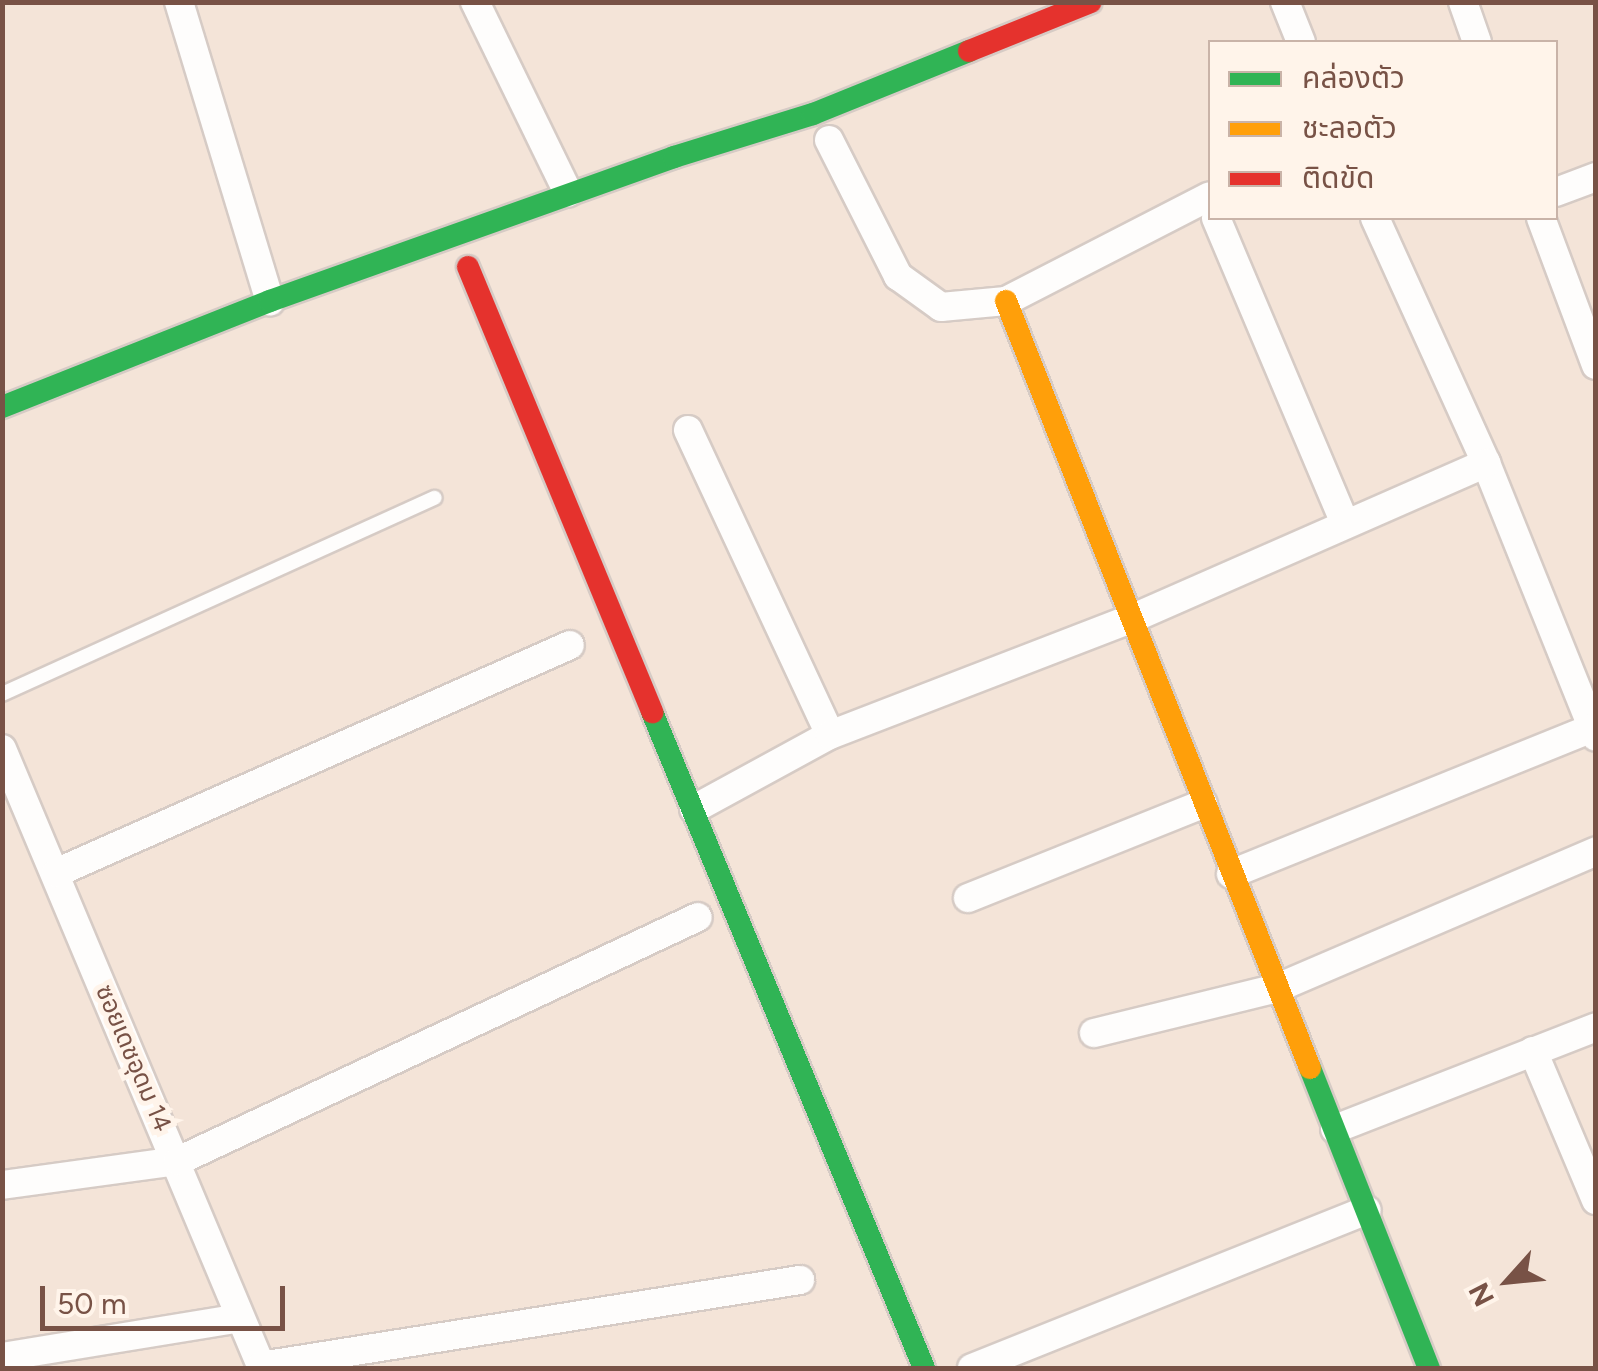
<!DOCTYPE html>
<html>
<head>
<meta charset="utf-8">
<style>
  body { margin:0 }
  #map { position:relative; width:1598px; height:1371px; overflow:hidden; background:#f8f0e8; font-family:Figtree,"Noto Sans Thai",sans-serif }
  div>[style] { position:absolute }
  .residential>* { inset:0; background:#f4e4d8 }
  .roads { filter:drop-shadow(2px 0 #d6cbc5) drop-shadow(-2px 0 #d6cbc5) drop-shadow(0 2px #d6cbc5) drop-shadow(0 -2px #d6cbc5) }
  .lane>* { height:14px; margin:-7px; padding:0 7px; transform-origin:7px; border-radius:7px; background:#fefdfc }
  .street>* { height:28px; margin:-14px; padding:0 14px; transform-origin:14px; border-radius:14px; background:#fefdfc }
  .fast>* { height:22px; margin:-11px; padding:0 11px; transform-origin:11px; border-radius:11px; background:#30b455 }
  .slow>* { height:22px; margin:-11px; padding:0 11px; transform-origin:11px; border-radius:11px; background:#ff9f0a }
  .jam>* { height:22px; margin:-11px; padding:0 11px; transform-origin:11px; border-radius:11px; background:#e5322d }
  span { translate:-50% -50%; white-space:nowrap; text-align:center; line-height:1.15; -webkit-text-stroke:10px #fff4ea; paint-order:stroke }
  .street-label { font-size:25px; color:#785246 }
  .frame { position:absolute; inset:0; border:5px solid #785246; pointer-events:none }
  .legend { position:absolute; left:1208px; top:40px; width:350px; height:180px; box-sizing:border-box; background:#fff4ea; border:2px solid #c9b3a8; margin:0; padding:12px 18px; list-style:none; font-size:30px; color:#785246 }
  .legend li { display:flex; align-items:center; gap:20px; height:50px }
  .legend b { width:50px; border:2px solid #c9b3a8 }
  .north { position:absolute; left:1458px; top:1231px; width:100px; height:100px; -webkit-text-stroke:8px #fff4ea; paint-order:stroke; rotate:243deg; font-size:28px; font-weight:700; line-height:40px; text-align:center; color:#785246 }
  .north::after { content:''; display:block; margin:auto; width:35px; height:45px; background:#785246; clip-path:polygon(50% 0,100% 100%,50% 72%,0 100%) }
  .scale { position:absolute; left:40px; top:1286px; width:245px; height:45px; box-sizing:border-box; border:5px solid #785246; border-top:0; padding-left:12px; font-size:30px; line-height:35px; white-space:nowrap; color:#785246; -webkit-text-stroke:8px #fff4ea; paint-order:stroke }
</style>
</head>
<body>
<div id="map">
  <div class="residential">
    <div style="clip-path:polygon(evenodd,3px 3px,1595px 3px,1595px 1368px,3px 1368px,3px 3px,1210px 42px,1556px 42px,1556px 218px,1210px 218px,1210px 42px)"></div>
  </div>
  <div class="roads">
    <div class="lane">
      <div style="left:2px;top:694px;width:475px;rotate:-24.4deg"></div>
    </div>
    <div class="street">
      <div style="left:179px;top:2px;width:313px;rotate:73.1deg"></div>
      <div style="left:475px;top:2px;width:212px;rotate:64deg"></div>
      <div style="left:1285px;top:2px;width:43px;rotate:68.2deg"></div>
      <div style="left:1463px;top:2px;width:42px;rotate:70.7deg"></div>
      <div style="left:829px;top:140px;width:153px;rotate:63.1deg"></div>
      <div style="left:898px;top:276px;width:53px;rotate:35.8deg"></div>
      <div style="left:941px;top:307px;width:65px;rotate:-5.3deg"></div>
      <div style="left:1006px;top:301px;width:229px;rotate:-27.2deg"></div>
      <div style="left:1556px;top:192px;width:43px;rotate:-20.6deg"></div>
      <div style="left:1216px;top:218px;width:332px;rotate:67.1deg"></div>
      <div style="left:1375px;top:218px;width:269px;rotate:65.6deg"></div>
      <div style="left:1486px;top:463px;width:295px;rotate:68.1deg"></div>
      <div style="left:1541px;top:218px;width:157px;rotate:69.5deg"></div>
      <div style="left:688px;top:430px;width:336px;rotate:65deg"></div>
      <div style="left:2px;top:749px;width:671px;rotate:67.22deg"></div>
      <div style="left:694px;top:809px;width:155px;rotate:-28.6deg"></div>
      <div style="left:830px;top:735px;width:323px;rotate:-21.1deg"></div>
      <div style="left:1131px;top:619px;width:388px;rotate:-23.7deg"></div>
      <div style="left:56px;top:873px;width:562px;rotate:-23.92deg"></div>
      <div style="left:1231px;top:874px;width:389px;rotate:-22deg"></div>
      <div style="left:968px;top:898px;width:253px;rotate:-21.8deg"></div>
      <div style="left:1094px;top:1033px;width:188px;rotate:-13.8deg"></div>
      <div style="left:1277px;top:988px;width:347px;rotate:-23.2deg"></div>
      <div style="left:1533px;top:1051px;width:162px;rotate:67.1deg"></div>
      <div style="left:1335px;top:1129px;width:280px;rotate:-21.3deg"></div>
      <div style="left:2px;top:1185px;width:178px;rotate:-7.8deg"></div>
      <div style="left:178px;top:1161px;width:574px;rotate:-25.14deg"></div>
      <div style="left:2px;top:1357px;width:241px;rotate:-9.3deg"></div>
      <div style="left:261px;top:1366px;width:546px;rotate:-9.07deg"></div>
      <div style="left:972px;top:1368px;width:425px;rotate:-21.8deg"></div>
    </div>
    <div class="fast">
      <div style="left:2px;top:407px;width:288px;rotate:-21.6deg"></div>
      <div style="left:270px;top:301px;width:429px;rotate:-19.6deg"></div>
      <div style="left:674px;top:157px;width:145px;rotate:-17.2deg"></div>
      <div style="left:813px;top:114px;width:168px;rotate:-22deg"></div>
      <div style="left:652px;top:712px;width:710px;rotate:67.48deg"></div>
      <div style="left:1310px;top:1068px;width:323px;rotate:68.4deg"></div>
    </div>
    <div class="slow">
      <div style="left:1006px;top:301px;width:825px;rotate:68.38deg"></div>
    </div>
    <div class="jam">
      <div style="left:969px;top:51px;width:131px;rotate:-21.9deg"></div>
      <div style="left:468px;top:267px;width:482px;rotate:67.5deg"></div>
    </div>
  </div>
  <div class="street-label">
    <span style="left:134px;top:1058px;rotate:67deg">ซอยเดชอุดม 14</span>
  </div>
  <div class="frame"></div>
  <ul class="legend">
  <li><b style="height:12px;background:#30b455"></b>คล่องตัว</li>
  <li><b style="height:12px;background:#ff9f0a"></b>ชะลอตัว</li>
  <li><b style="height:12px;background:#e5322d"></b>ติดขัด</li>
  </ul>
  <div class="north">N</div>
  <div class="scale">50 m</div>
</div>
</body>
</html>
